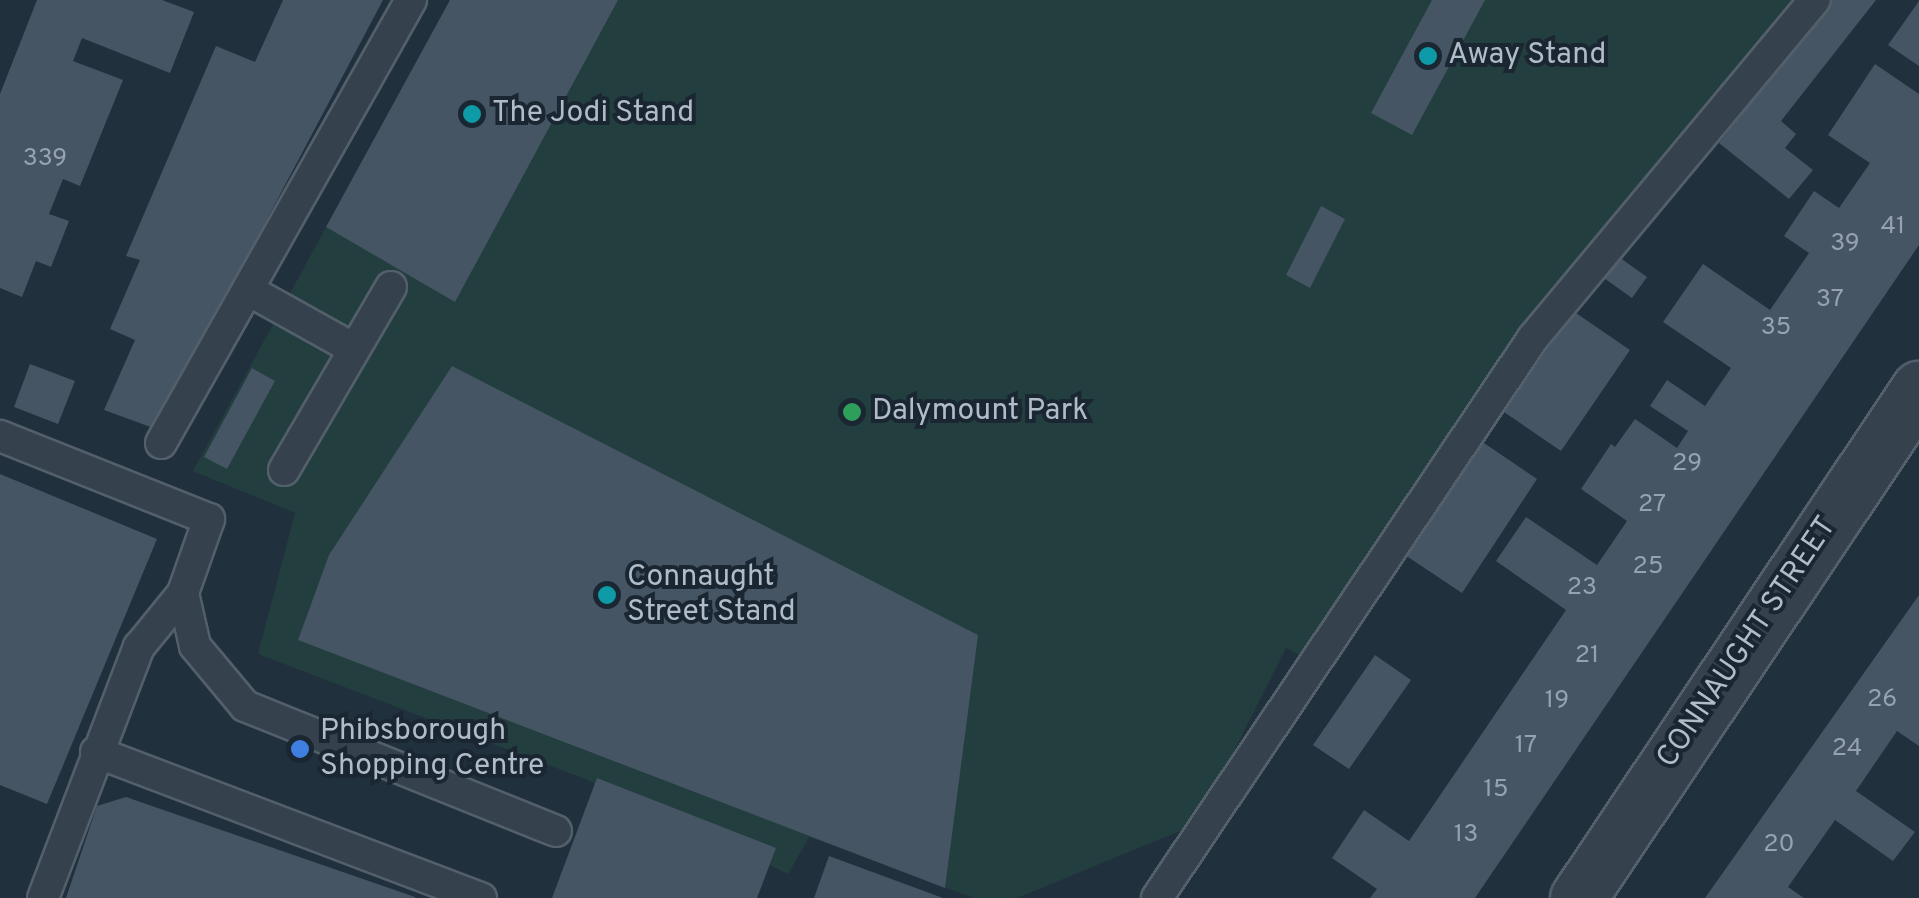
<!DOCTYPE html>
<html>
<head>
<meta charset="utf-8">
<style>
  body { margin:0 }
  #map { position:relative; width:1919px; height:898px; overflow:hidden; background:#21303d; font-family:Overpass,sans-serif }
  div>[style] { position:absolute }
  .green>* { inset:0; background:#233e3e }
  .building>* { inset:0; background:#455564 }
  .roads { filter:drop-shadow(2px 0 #535f6b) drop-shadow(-2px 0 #535f6b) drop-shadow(0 2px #535f6b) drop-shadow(0 -2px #535f6b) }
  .service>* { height:30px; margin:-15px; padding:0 15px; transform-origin:15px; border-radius:15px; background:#35414d }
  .tertiary>* { height:55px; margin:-27.5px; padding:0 27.5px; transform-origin:27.5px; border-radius:27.5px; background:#35414d }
  .dots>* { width:28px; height:28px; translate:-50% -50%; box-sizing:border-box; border:5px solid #1a2632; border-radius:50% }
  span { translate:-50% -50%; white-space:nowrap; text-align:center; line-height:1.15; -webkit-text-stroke:8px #1a2632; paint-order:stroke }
  .number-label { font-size:25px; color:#96a2b0 }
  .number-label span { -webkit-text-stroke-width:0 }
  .poi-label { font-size:30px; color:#b1bcc9 }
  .left { translate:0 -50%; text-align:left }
  .street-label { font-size:30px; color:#b1bcc9 }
</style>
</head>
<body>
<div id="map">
  <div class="green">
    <div style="clip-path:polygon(450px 0,1796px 0,1304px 657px,1286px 648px,1197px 824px,1017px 898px,974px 898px,809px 837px,788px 874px,585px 779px,258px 654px,295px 513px,193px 471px)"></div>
  </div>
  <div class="building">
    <div style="clip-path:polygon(37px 0,162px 0,194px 12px,170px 73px,82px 38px,73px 61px,123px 80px,80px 186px,63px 179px,49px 214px,69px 221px,51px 267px,36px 261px,22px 297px,0 288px,0 94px)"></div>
    <div style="clip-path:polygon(283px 0,383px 0,156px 429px,104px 410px,135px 340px,110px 329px,140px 260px,126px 256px,216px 46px,255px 62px)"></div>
    <div style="clip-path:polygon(450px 0,618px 0,455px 302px,326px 227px)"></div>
    <div style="clip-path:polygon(1432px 0,1485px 0,1412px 135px,1371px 113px)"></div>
    <div style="clip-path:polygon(1832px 0,1876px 0,1781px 121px,1796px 134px,1785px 148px,1813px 170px,1789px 199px,1719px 143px)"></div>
    <div style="clip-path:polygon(1919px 1px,1919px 66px,1888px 45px)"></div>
    <div style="clip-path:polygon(1875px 64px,1919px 94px,1919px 245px,1475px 898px,1370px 898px,1377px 889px,1332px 858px,1364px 810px,1409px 841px,1566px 610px,1496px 561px,1526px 517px,1597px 565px,1627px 521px,1581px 489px,1611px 444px,1615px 447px,1635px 419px,1677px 448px,1688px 431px,1650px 406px,1667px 380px,1705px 406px,1731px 368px,1663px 322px,1703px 264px,1770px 310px,1809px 253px,1784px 236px,1814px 191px,1839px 208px,1870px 163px,1828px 135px)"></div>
    <div style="clip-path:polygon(1321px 206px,1345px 219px,1310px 288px,1286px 275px)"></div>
    <div style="clip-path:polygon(1616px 255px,1647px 277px,1632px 298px,1601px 276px)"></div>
    <div style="clip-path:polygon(1573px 311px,1630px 350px,1561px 451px,1504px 412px)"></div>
    <div style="clip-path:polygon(30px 364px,75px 381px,58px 424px,14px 407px)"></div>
    <div style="clip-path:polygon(452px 366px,978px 635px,945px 888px,298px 640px,329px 555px)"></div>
    <div style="clip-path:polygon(252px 368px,275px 381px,227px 469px,204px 457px)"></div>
    <div style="clip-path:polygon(1481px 441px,1537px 479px,1462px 593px,1405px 555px)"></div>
    <div style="clip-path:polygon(0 474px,157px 539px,47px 804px,0 785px)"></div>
    <div style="clip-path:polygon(1919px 595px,1919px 746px,1897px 731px,1856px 791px,1915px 832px,1893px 861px,1835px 820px,1788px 887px,1804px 898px,1705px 898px)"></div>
    <div style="clip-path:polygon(1375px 655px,1411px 680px,1349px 769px,1313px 745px)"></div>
    <div style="clip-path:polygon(597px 778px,776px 848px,757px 898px,552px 898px)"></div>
    <div style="clip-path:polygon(126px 797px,415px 897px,415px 898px,66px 898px,97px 806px)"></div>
    <div style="clip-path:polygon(829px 856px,943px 898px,814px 898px)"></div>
  </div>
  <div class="roads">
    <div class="service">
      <div style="left:248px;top:290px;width:121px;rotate:29.1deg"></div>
      <div style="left:0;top:436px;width:225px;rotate:21.7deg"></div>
      <div style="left:209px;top:519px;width:78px;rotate:109.4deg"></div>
      <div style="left:183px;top:593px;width:54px;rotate:77.2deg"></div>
      <div style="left:195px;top:646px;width:78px;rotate:50.2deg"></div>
      <div style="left:245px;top:706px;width:335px;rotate:21.9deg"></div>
      <div style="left:161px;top:443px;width:509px;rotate:-60.56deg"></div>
      <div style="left:284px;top:470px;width:212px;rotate:-59.7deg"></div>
      <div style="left:96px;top:752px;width:412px;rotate:20.8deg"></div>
      <div style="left:43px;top:898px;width:269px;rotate:-69.1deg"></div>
      <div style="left:139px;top:647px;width:70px;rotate:-50.8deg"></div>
      <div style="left:1157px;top:898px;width:675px;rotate:-56.12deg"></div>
      <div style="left:1533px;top:338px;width:440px;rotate:-50.2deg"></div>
    </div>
    <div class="tertiary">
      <div style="left:1578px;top:898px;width:613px;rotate:-56.18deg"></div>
    </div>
  </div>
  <div class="dots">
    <div style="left:1428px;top:56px;background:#0f9aa8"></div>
    <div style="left:472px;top:114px;background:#0f9aa8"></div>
    <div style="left:852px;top:412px;background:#2e9e5b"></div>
    <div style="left:607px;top:595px;background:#0f9aa8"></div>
    <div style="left:300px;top:749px;background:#3f7fe0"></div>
  </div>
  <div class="number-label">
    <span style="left:45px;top:159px">339</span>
    <span style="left:1893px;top:227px">41</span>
    <span style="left:1845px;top:244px">39</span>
    <span style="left:1830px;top:300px">37</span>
    <span style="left:1776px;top:328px">35</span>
    <span style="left:1687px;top:464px">29</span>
    <span style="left:1652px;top:505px">27</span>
    <span style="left:1648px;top:567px">25</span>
    <span style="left:1582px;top:588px">23</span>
    <span style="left:1587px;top:656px">21</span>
    <span style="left:1882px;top:700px">26</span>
    <span style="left:1557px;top:701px">19</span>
    <span style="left:1526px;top:746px">17</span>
    <span style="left:1847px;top:749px">24</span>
    <span style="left:1496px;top:790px">15</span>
    <span style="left:1466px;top:835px">13</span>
    <span style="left:1779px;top:845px">20</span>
  </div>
  <div class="poi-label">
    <span class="left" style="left:1448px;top:56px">Away Stand</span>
    <span class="left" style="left:492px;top:114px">The Jodi Stand</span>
    <span class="left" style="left:872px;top:412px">Dalymount Park</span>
    <span class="left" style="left:627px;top:595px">Connaught<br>Street Stand</span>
    <span class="left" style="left:320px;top:749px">Phibsborough<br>Shopping Centre</span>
  </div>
  <div class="street-label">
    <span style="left:1748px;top:643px;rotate:-56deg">CONNAUGHT STREET</span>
  </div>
</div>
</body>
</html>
